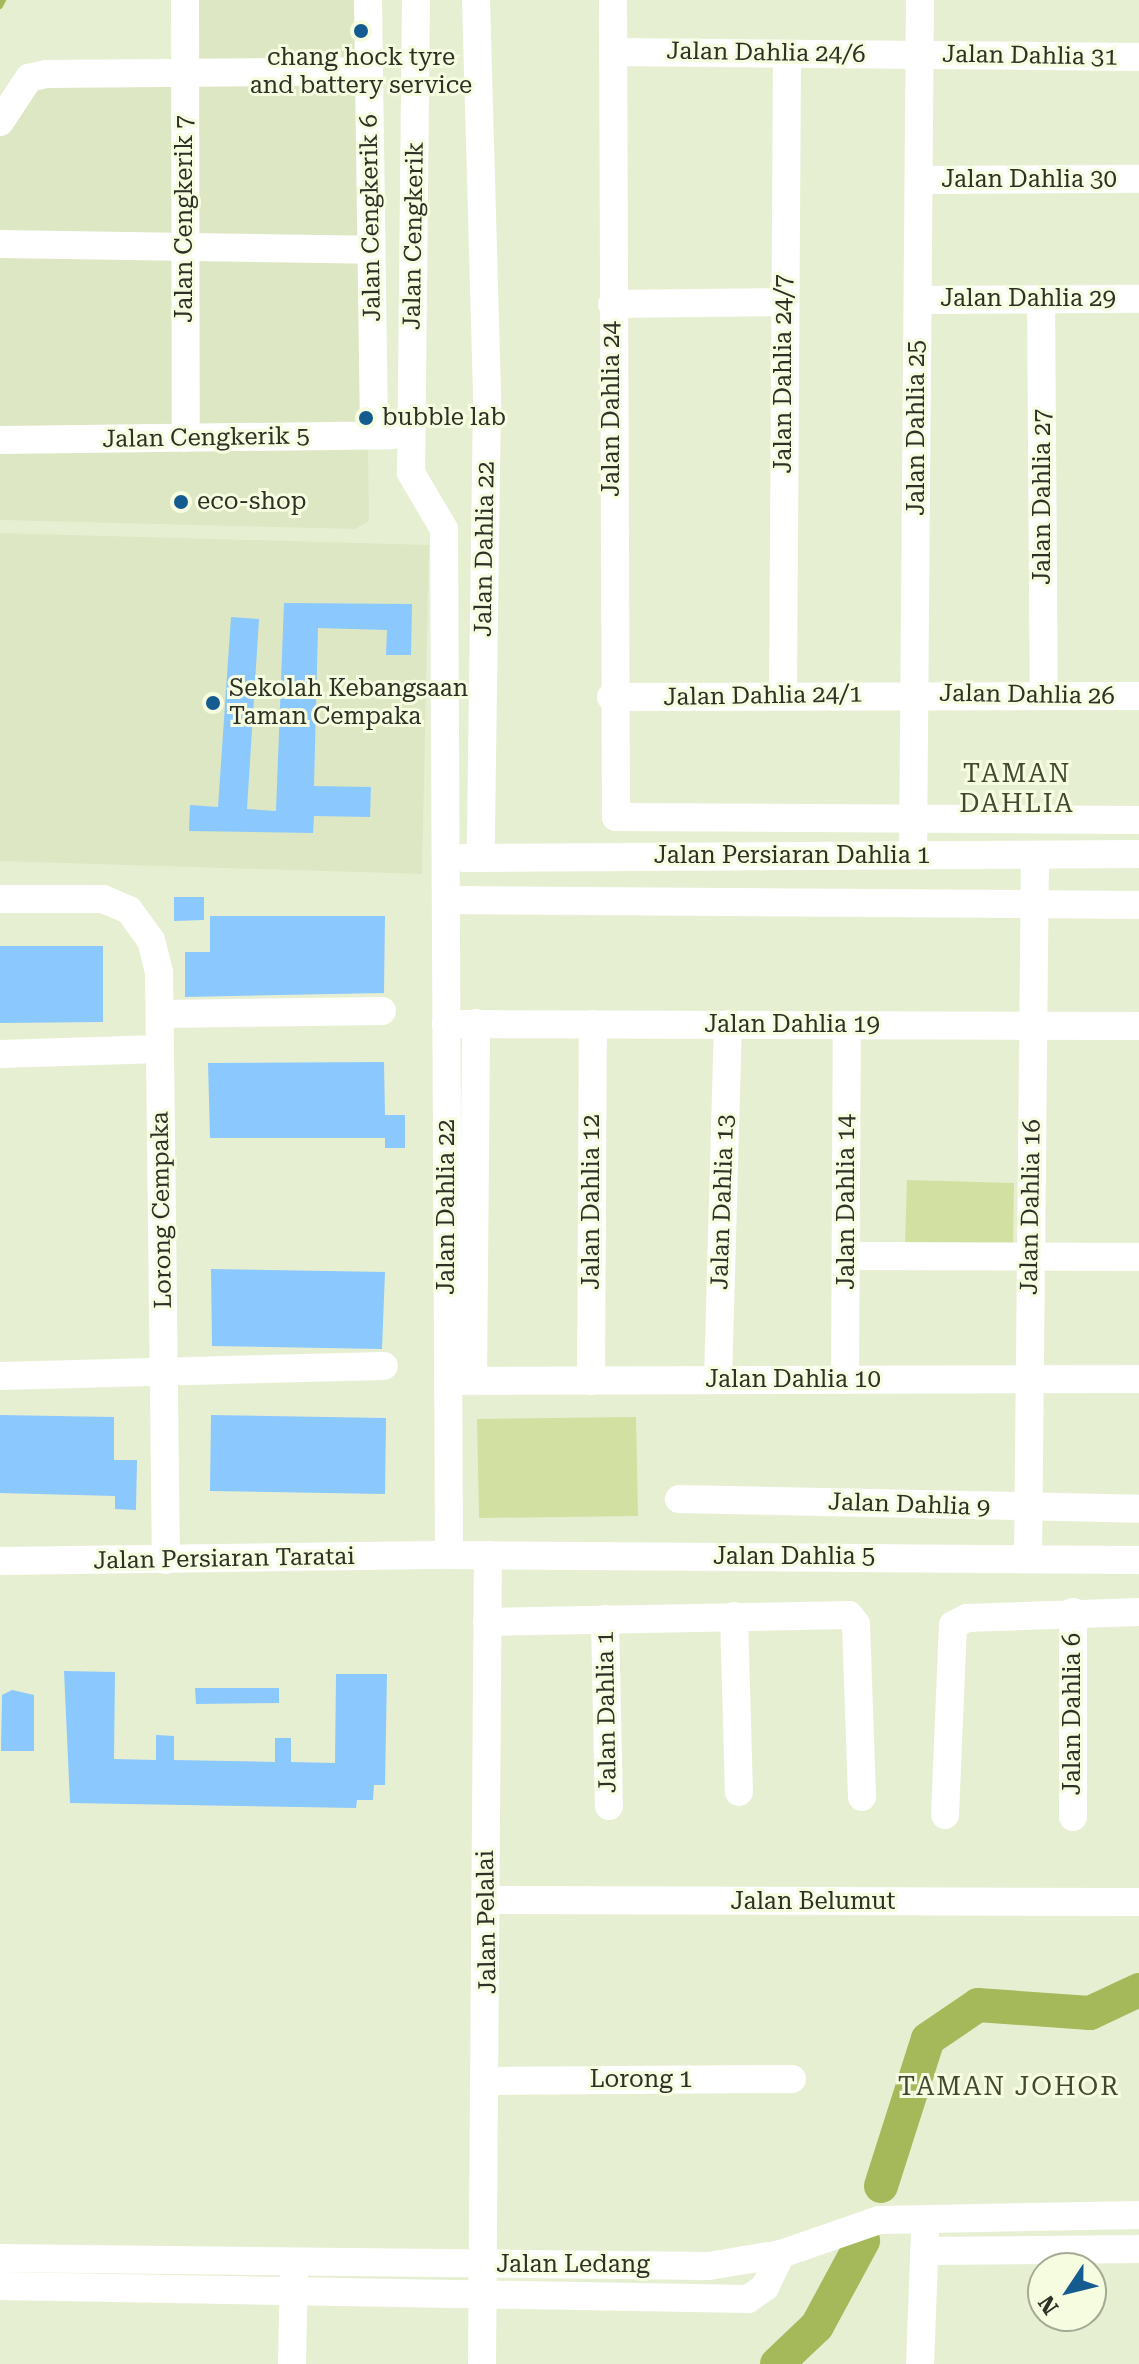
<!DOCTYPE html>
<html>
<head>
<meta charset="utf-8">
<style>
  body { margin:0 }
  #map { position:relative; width:1139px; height:2364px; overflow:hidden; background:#e7efd3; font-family:"Roboto Serif",serif }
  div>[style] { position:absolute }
  .built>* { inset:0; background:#dde7c3 }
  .green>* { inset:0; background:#d2e1a2 }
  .stream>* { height:6px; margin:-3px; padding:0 3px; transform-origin:3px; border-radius:3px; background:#a5b95a }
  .river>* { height:34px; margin:-17px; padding:0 17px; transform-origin:17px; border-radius:17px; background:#a5b95a }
  .building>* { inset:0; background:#8bc8fd }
  .minor>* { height:28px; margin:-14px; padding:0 14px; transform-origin:14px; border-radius:14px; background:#fff }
  .dots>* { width:22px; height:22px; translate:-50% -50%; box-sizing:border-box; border:4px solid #f5fce0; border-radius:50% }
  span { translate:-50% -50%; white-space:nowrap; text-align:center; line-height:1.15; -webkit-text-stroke:6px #f5fce0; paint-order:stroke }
  .street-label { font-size:24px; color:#2d3025 }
  .poi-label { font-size:24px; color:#2d3025 }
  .left { translate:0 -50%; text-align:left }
  .neighbourhood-label { font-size:26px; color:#434931; letter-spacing:2px }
  .north { position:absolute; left:1027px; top:2252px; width:80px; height:80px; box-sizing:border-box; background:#f5fce0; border:2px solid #a5aa95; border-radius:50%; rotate:235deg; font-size:22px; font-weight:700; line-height:32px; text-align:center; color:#2d3025 }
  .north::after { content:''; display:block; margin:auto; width:28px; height:36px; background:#145c90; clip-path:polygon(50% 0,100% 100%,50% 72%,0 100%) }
</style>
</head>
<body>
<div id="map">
  <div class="built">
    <div style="clip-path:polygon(192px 0,362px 0,369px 521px,355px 529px,0 520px,0 136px,31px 85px,192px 77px)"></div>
    <div style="clip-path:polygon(0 533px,429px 545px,422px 874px,0 861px)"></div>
  </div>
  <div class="green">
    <div style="clip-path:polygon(907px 1180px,1014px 1183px,1013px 1245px,905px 1242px)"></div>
    <div style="clip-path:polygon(636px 1417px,638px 1516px,479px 1518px,477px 1419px)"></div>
  </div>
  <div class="stream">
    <div style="left:0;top:6px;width:7px;rotate:-63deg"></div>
  </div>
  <div class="river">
    <div style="left:881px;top:2186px;width:154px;rotate:-72.3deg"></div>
    <div style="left:928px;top:2039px;width:60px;rotate:-34.2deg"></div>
    <div style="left:978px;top:2005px;width:112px;rotate:4.1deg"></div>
    <div style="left:1090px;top:2013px;width:54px;rotate:-25.1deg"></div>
    <div style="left:777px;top:2364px;width:55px;rotate:-43.5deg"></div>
    <div style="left:817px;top:2326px;width:97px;rotate:-61.6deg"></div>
  </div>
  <div class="building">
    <div style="clip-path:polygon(284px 603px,412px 604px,411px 655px,386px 655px,387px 630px,318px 628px,314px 786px,371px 787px,370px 817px,314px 816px,313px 833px,189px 831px,190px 805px,218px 807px,231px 617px,259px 619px,247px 809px,276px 811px)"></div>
    <div style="clip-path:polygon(174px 897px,204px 897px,204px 920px,174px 921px)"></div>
    <div style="clip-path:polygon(210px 916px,385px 916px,384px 993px,185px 997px,185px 952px,210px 952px)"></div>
    <div style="clip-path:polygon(0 946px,103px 946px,103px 1022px,0 1023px)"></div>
    <div style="clip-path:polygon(384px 1062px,385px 1115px,405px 1115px,405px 1148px,385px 1148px,385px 1138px,210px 1138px,208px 1063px)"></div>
    <div style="clip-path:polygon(211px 1269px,385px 1272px,382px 1349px,212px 1346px)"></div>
    <div style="clip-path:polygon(0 1415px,114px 1417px,114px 1460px,137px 1460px,136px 1510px,115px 1509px,115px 1496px,0 1493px)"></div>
    <div style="clip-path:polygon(211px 1415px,386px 1418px,385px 1494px,210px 1491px)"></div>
    <div style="clip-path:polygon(64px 1671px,115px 1672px,114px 1759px,156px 1760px,156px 1735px,174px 1736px,174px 1760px,275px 1762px,275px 1738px,291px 1738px,291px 1762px,335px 1763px,336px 1674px,387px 1674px,385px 1785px,374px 1785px,373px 1800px,357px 1800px,356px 1808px,70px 1803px)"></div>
    <div style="clip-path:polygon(195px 1688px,279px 1688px,279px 1703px,196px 1704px)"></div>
    <div style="clip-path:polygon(12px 1690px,34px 1695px,34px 1751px,1px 1751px,2px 1695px)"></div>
  </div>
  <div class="minor">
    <div style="left:185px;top:0;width:438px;rotate:89.9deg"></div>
    <div style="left:368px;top:0;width:435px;rotate:89.2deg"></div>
    <div style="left:416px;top:0;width:473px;rotate:90.6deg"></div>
    <div style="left:411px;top:473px;width:65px;rotate:59.5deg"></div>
    <div style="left:444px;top:529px;width:1026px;rotate:89.72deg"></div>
    <div style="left:476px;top:0;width:401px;rotate:88.4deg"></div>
    <div style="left:487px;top:401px;width:457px;rotate:90.8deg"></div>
    <div style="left:613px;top:0;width:817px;rotate:89.79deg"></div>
    <div style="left:616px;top:817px;width:523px;rotate:0.33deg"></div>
    <div style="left:613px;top:52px;width:526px;rotate:0.54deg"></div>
    <div style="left:0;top:122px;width:53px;rotate:-56.6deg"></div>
    <div style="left:29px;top:78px;width:17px;rotate:-13deg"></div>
    <div style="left:46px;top:74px;width:323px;rotate:-0.5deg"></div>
    <div style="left:919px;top:180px;width:220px;rotate:-0.3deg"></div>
    <div style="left:0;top:244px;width:371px;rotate:0.9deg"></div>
    <div style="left:1041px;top:299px;width:396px;rotate:89.6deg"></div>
    <div style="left:918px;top:300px;width:221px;rotate:-0.3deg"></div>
    <div style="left:612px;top:304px;width:172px;rotate:-0.7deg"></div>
    <div style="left:0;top:440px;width:391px;rotate:-0.7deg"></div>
    <div style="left:783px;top:695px;width:641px;rotate:-89.64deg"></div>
    <div style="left:611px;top:697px;width:528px;rotate:-0.11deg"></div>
    <div style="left:913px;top:855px;width:855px;rotate:-89.53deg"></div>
    <div style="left:464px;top:858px;width:675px;rotate:-0.34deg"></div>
    <div style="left:0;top:899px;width:103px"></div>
    <div style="left:103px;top:899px;width:28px;rotate:23deg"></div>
    <div style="left:129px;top:910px;width:37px;rotate:54deg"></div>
    <div style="left:151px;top:940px;width:34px;rotate:76deg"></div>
    <div style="left:159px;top:973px;width:587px;rotate:89.32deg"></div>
    <div style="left:446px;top:900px;width:693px;rotate:0.41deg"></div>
    <div style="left:160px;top:1014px;width:222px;rotate:-0.8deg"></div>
    <div style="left:446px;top:1024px;width:693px;rotate:0.17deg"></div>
    <div style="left:0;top:1054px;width:160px;rotate:-1.8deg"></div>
    <div style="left:848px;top:1256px;width:291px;rotate:0.2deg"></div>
    <div style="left:0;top:1376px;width:384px;rotate:-1.5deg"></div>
    <div style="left:718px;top:1380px;width:356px;rotate:-88.4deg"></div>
    <div style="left:845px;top:1380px;width:355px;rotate:-89.7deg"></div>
    <div style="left:448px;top:1381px;width:691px;rotate:-0.17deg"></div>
    <div style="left:473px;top:1381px;width:358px;rotate:-89.5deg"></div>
    <div style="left:591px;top:1381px;width:357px;rotate:-89.7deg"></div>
    <div style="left:679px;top:1499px;width:460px;rotate:1.2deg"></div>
    <div style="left:1028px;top:1559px;width:704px;rotate:-89.43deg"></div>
    <div style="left:0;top:1561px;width:449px;rotate:-0.8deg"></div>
    <div style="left:449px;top:1555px;width:690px;rotate:0.42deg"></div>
    <div style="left:1073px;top:1612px;width:205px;rotate:90deg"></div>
    <div style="left:734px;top:1616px;width:176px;rotate:88.4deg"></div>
    <div style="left:605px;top:1619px;width:187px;rotate:88.8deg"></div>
    <div style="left:487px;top:1622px;width:362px;rotate:-1.1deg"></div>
    <div style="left:849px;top:1615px;width:11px;rotate:52deg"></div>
    <div style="left:856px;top:1624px;width:173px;rotate:88deg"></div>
    <div style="left:945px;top:1815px;width:190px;rotate:-87.6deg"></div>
    <div style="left:953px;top:1625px;width:16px;rotate:-27deg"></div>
    <div style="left:967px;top:1618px;width:172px;rotate:-2deg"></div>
    <div style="left:486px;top:1900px;width:653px;rotate:0.18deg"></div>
    <div style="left:489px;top:2081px;width:303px;rotate:-0.4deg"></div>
    <div style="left:924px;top:2251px;width:215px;rotate:-0.5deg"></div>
    <div style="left:0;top:2258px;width:709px;rotate:0.65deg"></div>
    <div style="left:709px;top:2266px;width:73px;rotate:-9.5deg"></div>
    <div style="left:781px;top:2254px;width:104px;rotate:-19.1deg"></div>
    <div style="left:879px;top:2220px;width:260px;rotate:-1.1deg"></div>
    <div style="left:0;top:2286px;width:748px;rotate:1deg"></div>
    <div style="left:748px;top:2299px;width:21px;rotate:-35deg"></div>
    <div style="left:765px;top:2287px;width:37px;rotate:-64deg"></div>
    <div style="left:292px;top:2364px;width:95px;rotate:-88.8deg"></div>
    <div style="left:482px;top:2364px;width:809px;rotate:-89.58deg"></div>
    <div style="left:920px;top:2364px;width:131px;rotate:-87.8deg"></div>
  </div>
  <div class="dots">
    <div style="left:361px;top:31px;background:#145c90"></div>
    <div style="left:366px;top:418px;background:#145c90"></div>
    <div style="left:181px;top:502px;background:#145c90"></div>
    <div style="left:213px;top:703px;background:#145c90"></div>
  </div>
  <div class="street-label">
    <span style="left:766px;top:53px;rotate:1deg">Jalan Dahlia 24/6</span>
    <span style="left:1030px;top:56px;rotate:1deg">Jalan Dahlia 31</span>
    <span style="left:1029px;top:180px">Jalan Dahlia 30</span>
    <span style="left:371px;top:218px;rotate:-91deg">Jalan Cengkerik 6</span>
    <span style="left:185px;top:219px;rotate:-90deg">Jalan Cengkerik 7</span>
    <span style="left:414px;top:236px;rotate:-89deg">Jalan Cengkerik</span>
    <span style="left:1028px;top:299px">Jalan Dahlia 29</span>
    <span style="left:784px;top:374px;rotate:-90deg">Jalan Dahlia 24/7</span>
    <span style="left:612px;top:409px;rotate:-90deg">Jalan Dahlia 24</span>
    <span style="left:917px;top:428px;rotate:-90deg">Jalan Dahlia 25</span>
    <span style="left:206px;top:438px;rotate:-1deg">Jalan Cengkerik 5</span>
    <span style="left:1043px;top:497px;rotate:-90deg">Jalan Dahlia 27</span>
    <span style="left:485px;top:549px;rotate:-89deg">Jalan Dahlia 22</span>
    <span style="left:1027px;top:695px;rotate:1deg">Jalan Dahlia 26</span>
    <span style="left:763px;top:696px;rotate:-1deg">Jalan Dahlia 24/1</span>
    <span style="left:792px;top:856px">Jalan Persiaran Dahlia 1</span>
    <span style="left:792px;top:1025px">Jalan Dahlia 19</span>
    <span style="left:592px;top:1202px;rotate:-90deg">Jalan Dahlia 12</span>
    <span style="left:723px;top:1202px;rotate:-88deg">Jalan Dahlia 13</span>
    <span style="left:847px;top:1202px;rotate:-90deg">Jalan Dahlia 14</span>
    <span style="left:447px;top:1207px;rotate:-90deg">Jalan Dahlia 22</span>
    <span style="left:1031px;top:1207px;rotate:-89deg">Jalan Dahlia 16</span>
    <span style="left:162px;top:1210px;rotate:-91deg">Lorong Cempaka</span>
    <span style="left:793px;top:1380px">Jalan Dahlia 10</span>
    <span style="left:909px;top:1505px;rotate:2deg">Jalan Dahlia 9</span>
    <span style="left:794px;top:1557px">Jalan Dahlia 5</span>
    <span style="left:224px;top:1559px;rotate:-1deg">Jalan Persiaran Taratai</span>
    <span style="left:607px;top:1712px;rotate:-91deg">Jalan Dahlia 1</span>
    <span style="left:1073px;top:1714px;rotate:-90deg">Jalan Dahlia 6</span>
    <span style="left:813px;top:1902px">Jalan Belumut</span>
    <span style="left:487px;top:1922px;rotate:-91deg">Jalan Pelalai</span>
    <span style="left:641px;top:2080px">Lorong 1</span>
    <span style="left:573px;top:2265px">Jalan Ledang</span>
  </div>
  <div class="poi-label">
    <span style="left:361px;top:72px">chang hock tyre<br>and battery service</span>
    <span class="left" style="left:382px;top:418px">bubble lab</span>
    <span class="left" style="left:197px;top:502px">eco-shop</span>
    <span class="left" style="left:229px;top:703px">Sekolah Kebangsaan<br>Taman Cempaka</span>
  </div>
  <div class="neighbourhood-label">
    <span style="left:1017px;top:789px">TAMAN<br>DAHLIA</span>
    <span style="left:1009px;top:2087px">TAMAN JOHOR</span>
  </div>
  <div class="north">N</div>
</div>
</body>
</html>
